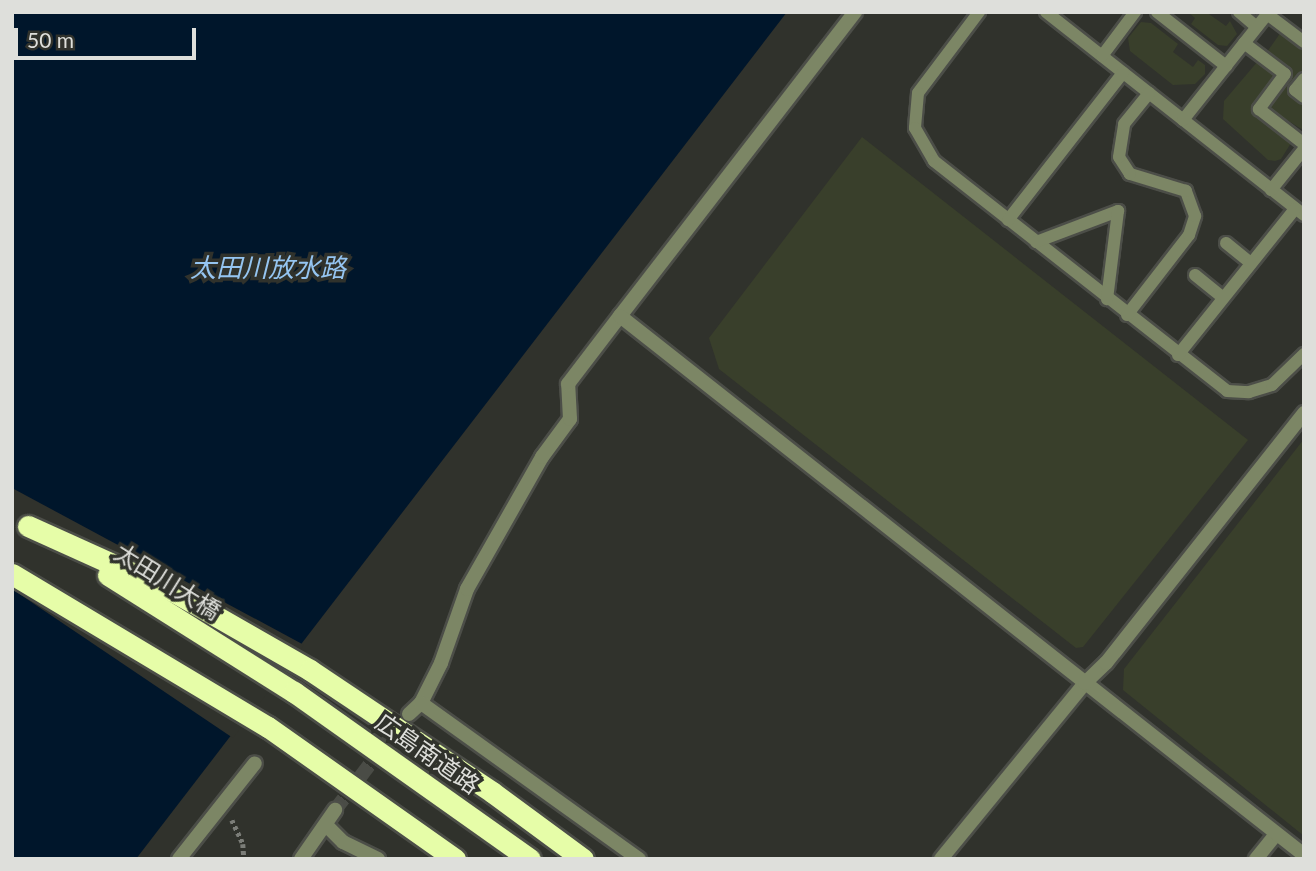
<!DOCTYPE html>
<html>
<head>
<meta charset="utf-8">
<style>
  body { margin:0 }
  #map { position:relative; width:1316px; height:871px; overflow:hidden; background:#30322c; font-family:Lato,"Noto Sans JP",sans-serif }
  div>[style] { position:absolute }
  .green>* { inset:0; background:#393f2b }
  .water>* { inset:0; background:#00162b }
  .pier>* { inset:0; background:#30322c }
  .minor-tunnel>* { height:14px; margin-top:-7px; transform-origin:0; background:repeating-linear-gradient(90deg,#4a4c46 0 14px,transparent 0 21px) }
  .path>* { height:4.5px; margin-top:-2.25px; transform-origin:0; background:repeating-linear-gradient(90deg,#7b7d78 0 3.5px,transparent 0 7px) }
  .roads { filter:drop-shadow(2px 0 #4c4e48) drop-shadow(-2px 0 #4c4e48) drop-shadow(0 2px #4c4e48) drop-shadow(0 -2px #4c4e48) }
  .service>* { height:12px; margin:-6px; padding:0 6px; transform-origin:6px; border-radius:6px; background:#7c8665 }
  .pedestrian>* { height:14px; margin:-7px; padding:0 7px; transform-origin:7px; border-radius:7px; background:#7c8665 }
  .minor>* { height:14px; margin:-7px; padding:0 7px; transform-origin:7px; border-radius:7px; background:#7c8665 }
  .tertiary>* { height:14px; margin:-7px; padding:0 7px; transform-origin:7px; border-radius:7px; background:#7c8665 }
  .motorway>* { height:21px; margin:-10.5px; padding:0 10.5px; transform-origin:10.5px; border-radius:10.5px; background:#e6fda8 }
  span { translate:-50% -50%; white-space:nowrap; text-align:center; line-height:1.15; -webkit-text-stroke:7px #30322c; paint-order:stroke }
  .street-label { font-size:24px; color:#dedfdb }
  .water-label { font-size:26px; color:#95c5f1; font-style:italic }
  .frame { position:absolute; inset:0; border:14px solid #dedfdb; pointer-events:none }
  .scale { position:absolute; left:14px; top:28px; width:182px; height:32px; box-sizing:border-box; border:4px solid #dedfdb; border-top:0; padding-left:9px; font-size:21px; line-height:24px; white-space:nowrap; color:#dedfdb; -webkit-text-stroke:5px #30322c; paint-order:stroke }
</style>
</head>
<body>
<div id="map">
  <div class="green">
    <div style="clip-path:polygon(1188px 12px,1206px 12px,1226px 26px,1230px 21px,1237px 34px,1227px 46px,1218px 45px,1191px 24px,1195px 18px)"></div>
    <div style="clip-path:polygon(1141px 22px,1151px 23px,1178px 44px,1173px 52px,1193px 67px,1198px 60px,1205px 65px,1205px 74px,1195px 84px,1173px 85px,1130px 51px,1128px 38px)"></div>
    <div style="clip-path:polygon(1281px 32px,1304px 48px,1304px 69px,1287px 92px,1304px 105px,1303px 130px,1268px 108px,1293px 72px,1267px 52px)"></div>
    <div style="clip-path:polygon(1258px 61px,1278px 75px,1251px 110px,1291px 143px,1281px 159px,1275px 161px,1268px 160px,1223px 119px,1224px 101px)"></div>
    <div style="clip-path:polygon(862px 137px,1248px 440px,1083px 647px,1076px 648px,719px 369px,709px 338px)"></div>
    <div style="clip-path:polygon(1304px 439px,1304px 836px,1123px 690px,1124px 669px)"></div>
  </div>
  <div class="water">
    <div style="clip-path:polygon(12px 12px,787px 12px,136px 859px,12px 859px)"></div>
  </div>
  <div class="pier">
    <div style="clip-path:polygon(12px 488px,304px 645px,233px 738px,12px 589px)"></div>
  </div>
  <div class="minor-tunnel">
    <div style="left:335px;top:810px;width:111px;rotate:-52.7deg"></div>
  </div>
  <div class="path">
    <div style="left:232px;top:820px;width:26px;rotate:65deg"></div>
    <div style="left:243px;top:844px;width:15px;rotate:86deg"></div>
  </div>
  <div class="roads">
    <div class="service">
      <div style="left:979px;top:12px;width:101px;rotate:127deg"></div>
      <div style="left:918px;top:93px;width:35px;rotate:95deg"></div>
      <div style="left:915px;top:128px;width:38px;rotate:60deg"></div>
      <div style="left:934px;top:161px;width:372px;rotate:38.1deg"></div>
      <div style="left:1227px;top:391px;width:22px;rotate:3deg"></div>
      <div style="left:1249px;top:392px;width:24px;rotate:-17deg"></div>
      <div style="left:1272px;top:385px;width:45px;rotate:-44.1deg"></div>
      <div style="left:1046px;top:12px;width:328px;rotate:38.2deg"></div>
      <div style="left:1157px;top:12px;width:88px;rotate:38deg"></div>
      <div style="left:1239px;top:12px;width:23px;rotate:40deg"></div>
      <div style="left:1267px;top:14px;width:46px;rotate:37.1deg"></div>
      <div style="left:1244px;top:43px;width:51px;rotate:37.1deg"></div>
      <div style="left:1285px;top:74px;width:44px;rotate:126.6deg"></div>
      <div style="left:1259px;top:109px;width:57px;rotate:37.9deg"></div>
      <div style="left:1102px;top:56px;width:55px;rotate:-53.1deg"></div>
      <div style="left:1304px;top:79px;width:14px;rotate:129deg"></div>
      <div style="left:1295px;top:90px;width:11px;rotate:38deg"></div>
      <div style="left:1183px;top:120px;width:138px;rotate:-51.5deg"></div>
      <div style="left:1271px;top:190px;width:53px;rotate:-51.2deg"></div>
      <div style="left:1008px;top:220px;width:187px;rotate:-52deg"></div>
      <div style="left:1036px;top:242px;width:88px;rotate:-20.7deg"></div>
      <div style="left:1118px;top:211px;width:89px;rotate:97.1deg"></div>
      <div style="left:1226px;top:243px;width:32px;rotate:39deg"></div>
      <div style="left:1195px;top:275px;width:36px;rotate:39deg"></div>
      <div style="left:1127px;top:315px;width:101px;rotate:-52.2deg"></div>
      <div style="left:1189px;top:235px;width:20px;rotate:-72deg"></div>
      <div style="left:1195px;top:216px;width:27px;rotate:-110deg"></div>
      <div style="left:1186px;top:191px;width:59px;rotate:-163.1deg"></div>
      <div style="left:1130px;top:174px;width:20px;rotate:-123deg"></div>
      <div style="left:1119px;top:157px;width:33px;rotate:-81deg"></div>
      <div style="left:1124px;top:124px;width:40px;rotate:-51deg"></div>
      <div style="left:1178px;top:355px;width:187px;rotate:-51.3deg"></div>
    </div>
    <div class="pedestrian">
      <div style="left:179px;top:859px;width:122px;rotate:-51.6deg"></div>
    </div>
    <div class="minor">
      <div style="left:421px;top:703px;width:45px;rotate:-63.4deg"></div>
      <div style="left:441px;top:663px;width:78px;rotate:-70.6deg"></div>
      <div style="left:467px;top:589px;width:152px;rotate:-60.4deg"></div>
      <div style="left:542px;top:457px;width:47px;rotate:-53.6deg"></div>
      <div style="left:570px;top:419px;width:35px;rotate:-93deg"></div>
      <div style="left:568px;top:384px;width:86px;rotate:-52.6deg"></div>
      <div style="left:409px;top:714px;width:16px;rotate:-43deg"></div>
      <div style="left:421px;top:703px;width:268px;rotate:35.6deg"></div>
      <div style="left:326px;top:825px;width:24px;rotate:45deg"></div>
      <div style="left:343px;top:842px;width:39px;rotate:26deg"></div>
      <div style="left:301px;top:859px;width:60px;rotate:-55.2deg"></div>
      <div style="left:941px;top:859px;width:227px;rotate:-50.7deg"></div>
      <div style="left:1256px;top:859px;width:32px;rotate:-51deg"></div>
    </div>
    <div class="tertiary">
      <div style="left:855px;top:12px;width:384px;rotate:127.7deg"></div>
      <div style="left:620px;top:316px;width:871px;rotate:38.24deg"></div>
      <div style="left:1085px;top:683px;width:29px;rotate:-44deg"></div>
      <div style="left:1106px;top:663px;width:319px;rotate:-51.6deg"></div>
    </div>
    <div class="motorway">
      <div style="left:28px;top:526px;width:160px;rotate:24.3deg"></div>
      <div style="left:174px;top:592px;width:157px;rotate:29.8deg"></div>
      <div style="left:310px;top:670px;width:219px;rotate:33.8deg"></div>
      <div style="left:492px;top:792px;width:113px;rotate:36.4deg"></div>
      <div style="left:12px;top:574px;width:298px;rotate:30.9deg"></div>
      <div style="left:268px;top:727px;width:229px;rotate:35.2deg"></div>
      <div style="left:108px;top:575px;width:220px;rotate:32.2deg"></div>
      <div style="left:294px;top:692px;width:289px;rotate:35.3deg"></div>
    </div>
  </div>
  <div class="street-label">
    <span style="left:168px;top:581px;rotate:32deg">太田川大橋</span>
    <span style="left:428px;top:753px;rotate:35deg">広島南道路</span>
  </div>
  <div class="water-label">
    <span style="left:268px;top:268px">太田川放水路</span>
  </div>
  <div class="frame"></div>
  <div class="scale">50 m</div>
</div>
</body>
</html>
